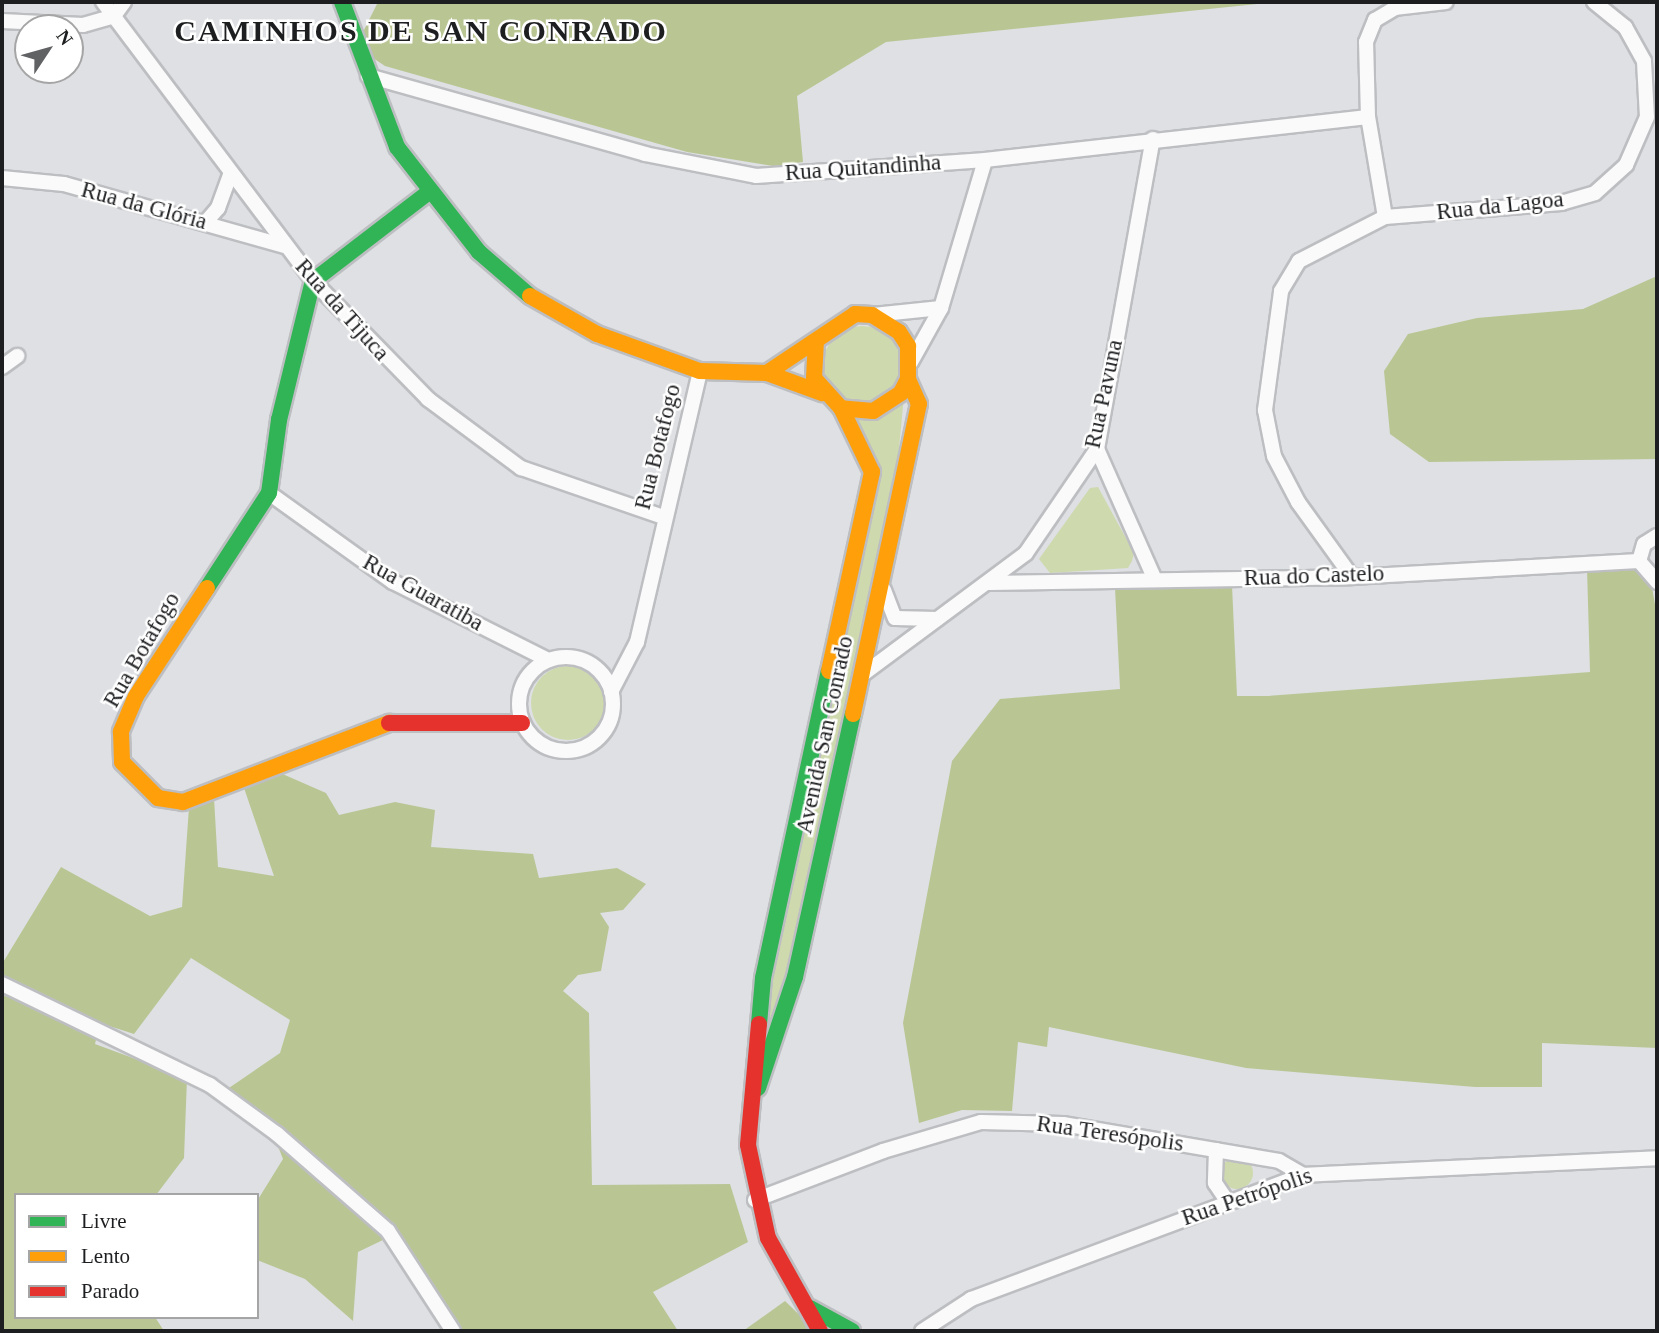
<!DOCTYPE html>
<html>
<head>
<meta charset="utf-8">
<style>
  body { margin:0 }
  #map { position:relative; width:1659px; height:1333px; overflow:hidden; background:#dee0e3; font-family:Georgia,serif }
  div>[style] { position:absolute }
  .green>* { inset:0; background:#ced9ae }
  .round { border-radius:50% }
  .forest>* { inset:0; background:#b9c694 }
  .roads { filter:drop-shadow(2px 0 #bdbec1) drop-shadow(-2px 0 #bdbec1) drop-shadow(0 2px #bdbec1) drop-shadow(0 -2px #bdbec1) }
  .street>* { height:14px; margin:-7px; padding:0 7px; transform-origin:7px; border-radius:7px; background:#fafafb }
  .street>.ring { margin:-7px; padding:0; box-sizing:content-box; background:none; border:14px solid #fafafb; border-radius:50% }
  .fast>* { height:16px; margin:-8px; padding:0 8px; transform-origin:8px; border-radius:8px; background:#30b455 }
  .slow>* { height:16px; margin:-8px; padding:0 8px; transform-origin:8px; border-radius:8px; background:#ff9f0a }
  .jam>* { height:16px; margin:-8px; padding:0 8px; transform-origin:8px; border-radius:8px; background:#e5322d }
  span { translate:-50% -50%; white-space:nowrap; text-align:center; line-height:1.15; -webkit-text-stroke:5px #fff; paint-order:stroke }
  .street-label { font-size:23px; color:#1d1e20 }
  .district-label { font-size:30px; color:#1d1e20; font-weight:700; letter-spacing:2px }
  .frame { position:absolute; inset:0; border:4px solid #1d1e20; pointer-events:none }
  .legend { position:absolute; left:14px; top:1193px; width:245px; height:126px; box-sizing:border-box; background:#fff; border:2px solid #a5a5a6; margin:0; padding:9px 12px; list-style:none; font-size:21px; color:#1d1e20 }
  .legend li { display:flex; align-items:center; gap:14px; height:35px }
  .legend b { width:35px; border:2px solid #a5a5a6 }
  .north { position:absolute; left:14px; top:14px; width:70px; height:70px; box-sizing:border-box; background:#fff; border:2px solid #a5a5a6; border-radius:50%; rotate:54deg; font-size:19px; font-weight:700; line-height:28px; text-align:center; color:#1d1e20 }
  .north::after { content:''; display:block; margin:auto; width:24px; height:32px; background:#616264; clip-path:polygon(50% 0,100% 100%,50% 72%,0 100%) }
</style>
</head>
<body>
<div id="map">
  <div class="green">
    <div class="round" style="left:823px;top:326px;width:78px;height:78px"></div>
    <div style="clip-path:polygon(904px 396px,897px 469px,788px 972px,768px 1046px,756px 1046px,876px 492px,849px 416px)"></div>
    <div style="clip-path:polygon(1098px 487px,1134px 553px,1132px 561px,1128px 568px,1050px 573px,1039px 559px,1090px 488px)"></div>
    <div class="round" style="left:531px;top:666px;width:74px;height:74px"></div>
    <div class="round" style="left:1221px;top:1157px;width:32px;height:32px"></div>
  </div>
  <div class="forest">
    <div style="clip-path:polygon(378px 2px,1276px 2px,886px 42px,797px 96px,803px 162px,773px 166px,687px 152px,385px 66px,367px 54px,360px 38px)"></div>
    <div style="clip-path:polygon(1657px 276px,1657px 459px,1429px 462px,1390px 434px,1384px 371px,1408px 334px,1477px 318px,1583px 309px)"></div>
    <div style="clip-path:polygon(1587px 569px,1638px 570px,1652px 587px,1657px 616px,1657px 1048px,1542px 1043px,1542px 1087px,1475px 1087px,1246px 1068px,1049px 1027px,1047px 1047px,1018px 1042px,1012px 1111px,962px 1110px,919px 1123px,903px 1023px,952px 761px,1000px 699px,1120px 689px,1115px 588px,1232px 585px,1237px 696px,1268px 696px,1590px 672px)"></div>
    <div style="clip-path:polygon(278px 772px,326px 793px,339px 815px,395px 802px,435px 810px,431px 847px,533px 854px,539px 878px,617px 868px,646px 884px,623px 910px,600px 913px,609px 927px,601px 971px,578px 975px,563px 991px,589px 1013px,592px 1185px,730px 1184px,748px 1242px,653px 1292px,678px 1331px,458px 1331px,387px 1238px,358px 1252px,353px 1321px,305px 1279px,257px 1260px,257px 1201px,283px 1159px,266px 1116px,226px 1090px,280px 1053px,290px 1020px,191px 958px,134px 1034px,100px 1023px,95px 1044px,187px 1078px,184px 1158px,156px 1195px,16px 1195px,16px 1317px,155px 1317px,164px 1331px,2px 1331px,2px 964px,61px 867px,150px 916px,182px 907px,189px 807px,214px 798px,218px 867px,274px 876px,243px 785px)"></div>
    <div style="clip-path:polygon(785px 1301px,816px 1331px,743px 1331px)"></div>
  </div>
  <div class="roads">
    <div class="street">
      <div style="left:103px;top:2px;width:349px;rotate:53deg"></div>
      <div style="left:313px;top:281px;width:165px;rotate:45.7deg"></div>
      <div style="left:428px;top:399px;width:116px;rotate:36.6deg"></div>
      <div style="left:521px;top:468px;width:150px;rotate:19deg"></div>
      <div style="left:2px;top:21px;width:81px;rotate:2.8deg"></div>
      <div style="left:83px;top:25px;width:32px;rotate:-16deg"></div>
      <div style="left:114px;top:16px;width:17px;rotate:-54deg"></div>
      <div style="left:368px;top:76px;width:288px;rotate:15.7deg"></div>
      <div style="left:645px;top:154px;width:113px;rotate:11.2deg"></div>
      <div style="left:756px;top:176px;width:230px;rotate:-4deg"></div>
      <div style="left:985px;top:160px;width:385px;rotate:-6.4deg"></div>
      <div style="left:2px;top:178px;width:62px;rotate:5.5deg"></div>
      <div style="left:64px;top:184px;width:230px;rotate:15.7deg"></div>
      <div style="left:1385px;top:217px;width:101px;rotate:-99.6deg"></div>
      <div style="left:1368px;top:117px;width:75px;rotate:-91.5deg"></div>
      <div style="left:1366px;top:42px;width:24px;rotate:-68deg"></div>
      <div style="left:1375px;top:20px;width:23px;rotate:-31deg"></div>
      <div style="left:1395px;top:8px;width:51px;rotate:-6.7deg"></div>
      <div style="left:205px;top:223px;width:20px;rotate:-49deg"></div>
      <div style="left:218px;top:208px;width:37px;rotate:-70deg"></div>
      <div style="left:873px;top:315px;width:68px;rotate:-5.9deg"></div>
      <div style="left:911px;top:362px;width:62px;rotate:-60.9deg"></div>
      <div style="left:941px;top:308px;width:154px;rotate:-73.4deg"></div>
      <div style="left:2px;top:367px;width:19px;rotate:-36deg"></div>
      <div style="left:1097px;top:449px;width:143px;rotate:66.1deg"></div>
      <div style="left:269px;top:493px;width:153px;rotate:35.7deg"></div>
      <div style="left:393px;top:582px;width:174px;rotate:26.7deg"></div>
      <div style="left:1657px;top:536px;width:15px;rotate:148deg"></div>
      <div style="left:1644px;top:544px;width:18px;rotate:106deg"></div>
      <div style="left:1639px;top:561px;width:28px;rotate:49deg"></div>
      <div style="left:1352px;top:577px;width:92px;rotate:-125.8deg"></div>
      <div style="left:1298px;top:502px;width:52px;rotate:-117.6deg"></div>
      <div style="left:1274px;top:456px;width:47px;rotate:-101.1deg"></div>
      <div style="left:1265px;top:410px;width:120px;rotate:-82.3deg"></div>
      <div style="left:1281px;top:291px;width:35px;rotate:-59deg"></div>
      <div style="left:1299px;top:261px;width:97px;rotate:-27.1deg"></div>
      <div style="left:1385px;top:217px;width:177px;rotate:-4.5deg"></div>
      <div style="left:1561px;top:203px;width:35px;rotate:-16deg"></div>
      <div style="left:1595px;top:193px;width:42px;rotate:-42.1deg"></div>
      <div style="left:1626px;top:165px;width:52px;rotate:-66.4deg"></div>
      <div style="left:1647px;top:117px;width:56px;rotate:-93.1deg"></div>
      <div style="left:1644px;top:61px;width:39px;rotate:-119deg"></div>
      <div style="left:1625px;top:27px;width:40px;rotate:-141deg"></div>
      <div style="left:989px;top:583px;width:363px;rotate:-0.9deg"></div>
      <div style="left:1352px;top:577px;width:287px;rotate:-3.2deg"></div>
      <div style="left:884px;top:590px;width:30px;rotate:69deg"></div>
      <div style="left:895px;top:618px;width:42px;rotate:1.4deg"></div>
      <div class="ring" style="left:519px;top:657px;width:80px;height:80px"></div>
      <div style="left:862px;top:675px;width:204px;rotate:-36.6deg"></div>
      <div style="left:1026px;top:553px;width:126px;rotate:-55.7deg"></div>
      <div style="left:1097px;top:449px;width:315px;rotate:-79.8deg"></div>
      <div style="left:611px;top:692px;width:56px;rotate:-62.5deg"></div>
      <div style="left:637px;top:642px;width:278px;rotate:-76.9deg"></div>
      <div style="left:2px;top:984px;width:231px;rotate:25.9deg"></div>
      <div style="left:210px;top:1085px;width:83px;rotate:36.2deg"></div>
      <div style="left:277px;top:1134px;width:147px;rotate:41.1deg"></div>
      <div style="left:388px;top:1231px;width:119px;rotate:57deg"></div>
      <div style="left:1216px;top:1150px;width:33px;rotate:92deg"></div>
      <div style="left:1215px;top:1183px;width:22px;rotate:56deg"></div>
      <div style="left:755px;top:1200px;width:137px;rotate:-20.9deg"></div>
      <div style="left:883px;top:1151px;width:102px;rotate:-16.5deg"></div>
      <div style="left:981px;top:1122px;width:82px;rotate:1.4deg"></div>
      <div style="left:1063px;top:1124px;width:219px;rotate:9.7deg"></div>
      <div style="left:1279px;top:1161px;width:28px;rotate:30deg"></div>
      <div style="left:922px;top:1331px;width:59px;rotate:-33.1deg"></div>
      <div style="left:971px;top:1299px;width:354px;rotate:-20.5deg"></div>
      <div style="left:1303px;top:1175px;width:354px;rotate:-2.7deg"></div>
    </div>
    <div class="fast">
      <div style="left:342px;top:2px;width:155px;rotate:69.2deg"></div>
      <div style="left:397px;top:147px;width:133px;rotate:52deg"></div>
      <div style="left:479px;top:252px;width:67px;rotate:40.8deg"></div>
      <div style="left:207px;top:588px;width:113px;rotate:-56.9deg"></div>
      <div style="left:269px;top:493px;width:74px;rotate:-82.2deg"></div>
      <div style="left:279px;top:420px;width:143px;rotate:-76.3deg"></div>
      <div style="left:313px;top:281px;width:146px;rotate:-37.5deg"></div>
      <div style="left:759px;top:1024px;width:46px;rotate:-85deg"></div>
      <div style="left:763px;top:978px;width:314px;rotate:-77.9deg"></div>
      <div style="left:758px;top:1088px;width:117px;rotate:-71.6deg"></div>
      <div style="left:795px;top:977px;width:269px;rotate:-77.6deg"></div>
      <div style="left:810px;top:1308px;width:48px;rotate:28.7deg"></div>
    </div>
    <div class="slow">
      <div style="left:530px;top:296px;width:77px;rotate:29.6deg"></div>
      <div style="left:597px;top:334px;width:109px;rotate:19.8deg"></div>
      <div style="left:700px;top:371px;width:67px;rotate:1.7deg"></div>
      <div style="left:767px;top:373px;width:59px;rotate:20deg"></div>
      <div style="left:767px;top:373px;width:106px;rotate:-33.8deg"></div>
      <div style="left:855px;top:314px;width:17px;rotate:3deg"></div>
      <div style="left:872px;top:315px;width:32px;rotate:32deg"></div>
      <div style="left:899px;top:332px;width:17px;rotate:57deg"></div>
      <div style="left:908px;top:346px;width:33px;rotate:90deg"></div>
      <div style="left:908px;top:379px;width:16px;rotate:117deg"></div>
      <div style="left:901px;top:393px;width:33px;rotate:147deg"></div>
      <div style="left:873px;top:411px;width:32px;rotate:-175deg"></div>
      <div style="left:841px;top:408px;width:40px;rotate:-132deg"></div>
      <div style="left:814px;top:378px;width:34px;rotate:-87deg"></div>
      <div style="left:207px;top:588px;width:129px;rotate:123.3deg"></div>
      <div style="left:136px;top:696px;width:39px;rotate:113deg"></div>
      <div style="left:121px;top:732px;width:30px;rotate:88deg"></div>
      <div style="left:122px;top:762px;width:51px;rotate:45deg"></div>
      <div style="left:158px;top:798px;width:25px;rotate:9deg"></div>
      <div style="left:183px;top:802px;width:221px;rotate:-21deg"></div>
      <div style="left:829px;top:671px;width:204px;rotate:-77.8deg"></div>
      <div style="left:872px;top:472px;width:71px;rotate:-115.8deg"></div>
      <div style="left:853px;top:714px;width:317px;rotate:-78deg"></div>
      <div style="left:919px;top:404px;width:27px;rotate:-114deg"></div>
    </div>
    <div class="jam">
      <div style="left:389px;top:723px;width:133px"></div>
      <div style="left:759px;top:1024px;width:121px;rotate:95.2deg"></div>
      <div style="left:748px;top:1145px;width:95px;rotate:77.9deg"></div>
      <div style="left:768px;top:1238px;width:107px;rotate:60.8deg"></div>
    </div>
  </div>
  <div class="street-label">
    <span style="left:863px;top:168px;rotate:-4deg">Rua Quitandinha</span>
    <span style="left:144px;top:206px;rotate:15deg">Rua da Glória</span>
    <span style="left:1500px;top:206px;rotate:-6deg">Rua da Lagoa</span>
    <span style="left:342px;top:310px;rotate:48deg">Rua da Tijuca</span>
    <span style="left:1104px;top:394px;rotate:-78deg">Rua Pavuna</span>
    <span style="left:658px;top:447px;rotate:-76deg">Rua Botafogo</span>
    <span style="left:1314px;top:576px;rotate:-2deg">Rua do Castelo</span>
    <span style="left:423px;top:593px;rotate:29deg">Rua Guaratiba</span>
    <span style="left:142px;top:650px;rotate:-60deg">Rua Botafogo</span>
    <span style="left:825px;top:735px;rotate:-78deg">Avenida San Conrado</span>
    <span style="left:1110px;top:1134px;rotate:8deg">Rua Teresópolis</span>
    <span style="left:1247px;top:1197px;rotate:-19deg">Rua Petrópolis</span>
  </div>
  <div class="district-label">
    <span style="left:421px;top:31px">CAMINHOS DE SAN CONRADO</span>
  </div>
  <div class="frame"></div>
  <ul class="legend">
  <li><b style="height:9px;background:#30b455"></b>Livre</li>
  <li><b style="height:9px;background:#ff9f0a"></b>Lento</li>
  <li><b style="height:9px;background:#e5322d"></b>Parado</li>
  </ul>
  <div class="north">N</div>
</div>
</body>
</html>
